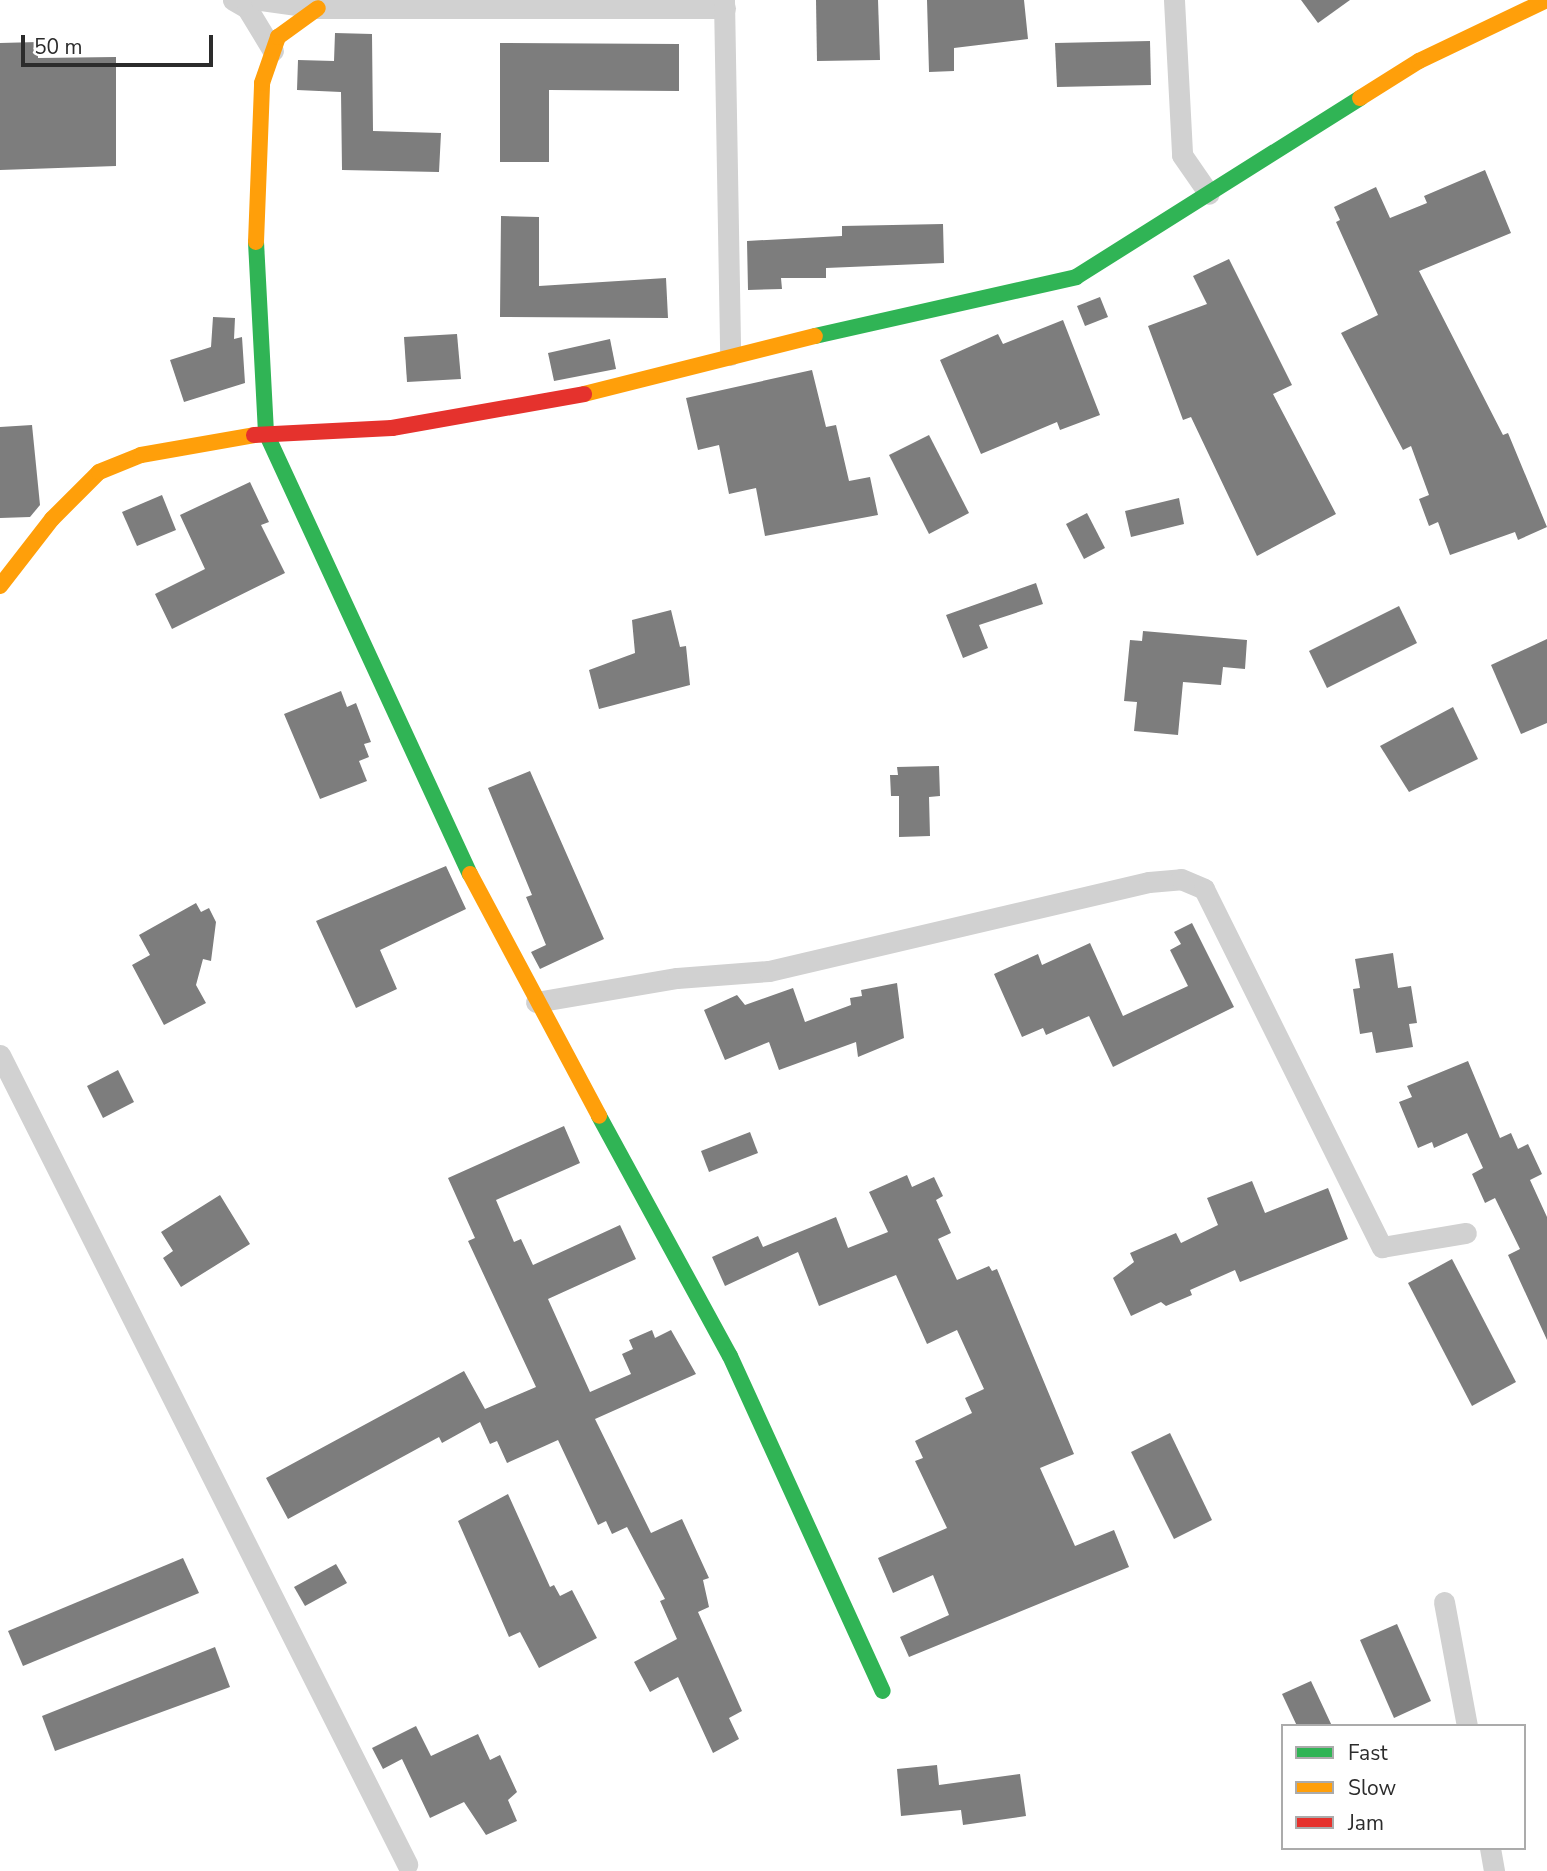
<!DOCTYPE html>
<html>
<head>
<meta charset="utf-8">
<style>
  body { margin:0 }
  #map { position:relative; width:1547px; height:1871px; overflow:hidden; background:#fff; font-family:"Nunito Sans",sans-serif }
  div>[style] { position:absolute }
  .building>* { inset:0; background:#7d7d7d }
  .street>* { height:21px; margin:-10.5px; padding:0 10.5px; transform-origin:10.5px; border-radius:10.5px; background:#d1d1d1 }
  .fast>* { height:16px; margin:-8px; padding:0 8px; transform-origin:8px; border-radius:8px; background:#30b455 }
  .slow>* { height:16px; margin:-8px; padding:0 8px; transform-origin:8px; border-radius:8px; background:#ff9f0a }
  .jam>* { height:16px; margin:-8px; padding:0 8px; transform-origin:8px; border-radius:8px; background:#e5322d }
  span { translate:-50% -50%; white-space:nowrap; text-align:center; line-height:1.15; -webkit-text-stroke:7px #fff; paint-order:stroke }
  .legend { position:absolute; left:1281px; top:1724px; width:245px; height:126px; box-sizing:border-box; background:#fff; border:2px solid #ababab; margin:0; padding:9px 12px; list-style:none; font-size:21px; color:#2c2c2c }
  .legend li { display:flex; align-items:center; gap:14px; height:35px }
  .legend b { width:35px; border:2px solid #ababab }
  .scale { position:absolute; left:21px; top:35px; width:192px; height:32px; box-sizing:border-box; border:4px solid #2c2c2c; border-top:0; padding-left:9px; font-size:21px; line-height:24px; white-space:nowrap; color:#2c2c2c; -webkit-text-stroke:5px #fff; paint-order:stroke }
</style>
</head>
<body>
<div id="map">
  <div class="building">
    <div style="clip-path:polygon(816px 0,878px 0,880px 60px,817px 61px)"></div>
    <div style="clip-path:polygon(927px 0,1024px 0,1028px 39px,954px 48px,954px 71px,929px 72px)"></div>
    <div style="clip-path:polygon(1301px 0,1350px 0,1318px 23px)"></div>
    <div style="clip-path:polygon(335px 33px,372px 34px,373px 131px,441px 133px,439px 172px,342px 170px,341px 92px,297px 90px,298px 60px,334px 61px)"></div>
    <div style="clip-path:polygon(1150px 41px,1151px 85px,1057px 87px,1055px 43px)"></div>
    <div style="clip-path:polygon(38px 42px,38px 58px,116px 57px,116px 166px,0 170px,0 43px)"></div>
    <div style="clip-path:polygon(500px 43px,679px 44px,679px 91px,549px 90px,549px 162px,500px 162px)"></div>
    <div style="clip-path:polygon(1485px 170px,1511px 233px,1419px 271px,1503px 435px,1508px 433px,1547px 527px,1518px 540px,1515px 532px,1450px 555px,1438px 522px,1429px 526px,1419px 499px,1429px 495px,1411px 446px,1403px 450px,1341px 333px,1378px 315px,1336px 222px,1340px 220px,1334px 207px,1376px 187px,1390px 218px,1427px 203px,1424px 196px)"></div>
    <div style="clip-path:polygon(501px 216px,539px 217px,539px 286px,666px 278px,668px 318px,500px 317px)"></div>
    <div style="clip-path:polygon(943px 224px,944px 263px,826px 268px,826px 278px,781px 278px,782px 289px,748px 290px,747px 241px,842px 236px,842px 226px)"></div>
    <div style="clip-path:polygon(1229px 259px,1292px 385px,1273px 394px,1336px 514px,1257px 556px,1191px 417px,1183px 420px,1148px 326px,1207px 304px,1193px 276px)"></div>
    <div style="clip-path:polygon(1100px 297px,1108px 317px,1085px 326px,1077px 306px)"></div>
    <div style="clip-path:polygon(213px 317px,235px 318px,234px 339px,242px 337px,245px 383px,184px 402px,170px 360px,211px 347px)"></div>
    <div style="clip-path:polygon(1063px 320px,1100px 415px,1060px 430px,1057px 422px,981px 454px,940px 360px,998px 334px,1003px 344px)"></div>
    <div style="clip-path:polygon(457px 334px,461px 379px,407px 382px,404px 337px)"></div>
    <div style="clip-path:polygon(610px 339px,616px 369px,554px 381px,548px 353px)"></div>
    <div style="clip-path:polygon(812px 370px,826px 427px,836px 425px,849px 481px,870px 477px,878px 515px,765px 536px,756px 488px,729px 494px,719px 445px,698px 450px,686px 398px)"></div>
    <div style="clip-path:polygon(32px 425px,40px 505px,30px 517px,0 518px,0 427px)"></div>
    <div style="clip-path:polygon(929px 435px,969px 513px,929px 534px,889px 455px)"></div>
    <div style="clip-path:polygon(250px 482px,269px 522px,261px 525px,285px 573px,172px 629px,155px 594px,205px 569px,180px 515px)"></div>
    <div style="clip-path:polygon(162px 495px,176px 530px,137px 546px,122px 512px)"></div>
    <div style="clip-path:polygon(1179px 498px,1184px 524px,1131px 537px,1125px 511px)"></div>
    <div style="clip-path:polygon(1087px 513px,1105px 548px,1084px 559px,1066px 524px)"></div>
    <div style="clip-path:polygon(1036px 583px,1043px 604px,979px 625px,988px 648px,963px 658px,946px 615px)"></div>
    <div style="clip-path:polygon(1399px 606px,1417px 643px,1327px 688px,1309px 651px)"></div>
    <div style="clip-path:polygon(671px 610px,680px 647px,686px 646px,690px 685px,599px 709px,589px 670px,635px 653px,632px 620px)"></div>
    <div style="clip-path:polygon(1143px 631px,1247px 640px,1245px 669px,1223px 667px,1221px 685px,1183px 682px,1178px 735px,1134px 731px,1137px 702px,1124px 701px,1130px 640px,1142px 641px)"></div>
    <div style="clip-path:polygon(1547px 639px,1547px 723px,1521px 734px,1491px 665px)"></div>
    <div style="clip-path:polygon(341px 691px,347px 707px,356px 703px,371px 742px,364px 744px,369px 757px,359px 761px,367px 781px,320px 799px,284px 714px)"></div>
    <div style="clip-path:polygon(1453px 707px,1478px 759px,1409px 792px,1380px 746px)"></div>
    <div style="clip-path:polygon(939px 766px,940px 796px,929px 797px,930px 836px,899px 837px,899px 796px,891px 796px,890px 775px,898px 775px,897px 767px)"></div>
    <div style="clip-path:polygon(530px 771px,604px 939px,540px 969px,531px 952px,546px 945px,526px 897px,532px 895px,488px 788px)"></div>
    <div style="clip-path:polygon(446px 866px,466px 909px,380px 950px,397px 989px,356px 1008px,316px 921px)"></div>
    <div style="clip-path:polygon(196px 903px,201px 912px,209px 908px,216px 922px,211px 961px,203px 959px,196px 985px,206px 1003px,164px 1025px,132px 965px,150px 955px,139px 935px)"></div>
    <div style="clip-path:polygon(1192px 923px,1234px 1007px,1113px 1067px,1089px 1016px,1046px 1035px,1043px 1028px,1022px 1037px,994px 974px,1038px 954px,1042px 965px,1090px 943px,1123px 1016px,1188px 986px,1170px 950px,1181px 944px,1174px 932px)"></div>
    <div style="clip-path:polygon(1393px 953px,1398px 988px,1411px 986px,1417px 1023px,1409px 1024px,1413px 1047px,1376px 1053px,1372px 1032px,1360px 1034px,1353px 989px,1360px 988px,1355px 959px)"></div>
    <div style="clip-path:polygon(897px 983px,904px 1038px,858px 1057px,856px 1042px,779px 1070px,769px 1042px,725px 1060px,704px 1010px,737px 995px,745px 1005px,793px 988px,805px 1022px,851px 1005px,850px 998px,862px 996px,861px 990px)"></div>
    <div style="clip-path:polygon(1468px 1061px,1500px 1138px,1511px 1133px,1518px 1149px,1528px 1144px,1542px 1174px,1530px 1180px,1547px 1217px,1547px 1340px,1508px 1255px,1520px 1249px,1495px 1198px,1485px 1203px,1472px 1174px,1483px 1168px,1467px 1133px,1434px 1148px,1432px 1142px,1418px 1148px,1399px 1102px,1412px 1097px,1407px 1086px)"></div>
    <div style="clip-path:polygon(118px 1070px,134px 1102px,103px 1118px,87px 1086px)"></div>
    <div style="clip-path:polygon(564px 1126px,580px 1163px,496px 1200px,514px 1242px,521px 1239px,533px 1265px,620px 1225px,636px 1259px,548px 1299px,590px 1392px,631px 1374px,622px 1354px,633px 1349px,629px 1340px,652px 1330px,655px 1338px,671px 1330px,696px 1374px,595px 1419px,651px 1533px,682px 1519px,709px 1578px,703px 1580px,709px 1607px,698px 1612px,742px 1711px,729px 1718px,739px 1739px,713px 1753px,678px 1677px,650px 1692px,634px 1662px,677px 1639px,660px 1601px,665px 1599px,627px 1527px,612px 1534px,606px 1521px,598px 1525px,558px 1440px,507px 1463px,497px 1441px,490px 1444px,480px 1422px,442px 1443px,439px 1437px,288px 1519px,266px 1478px,464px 1371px,485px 1409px,536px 1387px,468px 1241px,475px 1238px,448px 1178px)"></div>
    <div style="clip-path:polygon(750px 1132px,758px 1153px,709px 1172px,701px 1151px)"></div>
    <div style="clip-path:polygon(907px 1175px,912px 1187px,934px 1177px,943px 1196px,936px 1200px,951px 1233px,938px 1239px,957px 1280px,989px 1266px,992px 1271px,997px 1269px,1074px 1454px,1040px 1468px,1075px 1546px,1114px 1530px,1129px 1567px,909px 1657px,900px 1637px,949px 1615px,933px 1575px,893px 1593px,878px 1558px,947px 1528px,915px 1461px,923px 1458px,915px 1441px,972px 1413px,965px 1398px,984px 1389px,957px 1330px,927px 1344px,896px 1275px,819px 1306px,798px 1252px,725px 1286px,712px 1257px,758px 1236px,763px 1247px,836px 1217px,848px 1248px,888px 1232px,869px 1192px)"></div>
    <div style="clip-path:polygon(1252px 1181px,1265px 1213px,1328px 1188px,1348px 1239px,1240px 1282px,1235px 1270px,1190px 1290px,1192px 1295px,1166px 1306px,1161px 1302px,1131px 1316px,1113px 1278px,1134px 1262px,1130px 1253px,1176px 1233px,1181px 1243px,1218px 1225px,1207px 1198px)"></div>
    <div style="clip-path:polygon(220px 1195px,250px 1244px,181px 1287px,163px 1258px,173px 1251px,161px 1232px)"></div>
    <div style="clip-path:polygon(1452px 1259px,1516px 1382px,1472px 1406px,1408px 1283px)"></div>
    <div style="clip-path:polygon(1170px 1433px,1212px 1520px,1174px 1539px,1131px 1452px)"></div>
    <div style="clip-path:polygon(508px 1494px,550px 1587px,554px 1585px,560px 1596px,572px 1590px,597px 1638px,539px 1668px,520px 1632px,509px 1637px,458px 1521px)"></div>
    <div style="clip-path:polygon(183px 1558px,199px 1593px,23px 1666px,8px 1631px)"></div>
    <div style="clip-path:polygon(336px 1564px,347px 1583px,305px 1606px,294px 1587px)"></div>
    <div style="clip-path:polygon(1397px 1624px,1431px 1701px,1394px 1718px,1360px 1640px)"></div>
    <div style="clip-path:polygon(215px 1647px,230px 1687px,55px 1751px,42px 1716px)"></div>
    <div style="clip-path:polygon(1311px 1681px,1332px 1726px,1297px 1726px,1282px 1694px)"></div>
    <div style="clip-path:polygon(416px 1726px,431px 1756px,478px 1734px,490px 1760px,500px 1755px,517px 1792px,508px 1800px,517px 1821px,486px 1835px,464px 1802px,430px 1818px,402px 1759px,383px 1769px,372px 1748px)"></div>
    <div style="clip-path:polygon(937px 1765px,939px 1785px,1020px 1774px,1026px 1816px,963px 1825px,961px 1810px,901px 1816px,897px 1769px)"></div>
  </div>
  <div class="street">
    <div style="left:233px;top:0;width:16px;rotate:30deg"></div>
    <div style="left:247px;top:8px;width:50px;rotate:58.8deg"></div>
    <div style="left:261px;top:0;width:58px;rotate:8deg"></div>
    <div style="left:318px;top:8px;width:407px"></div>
    <div style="left:724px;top:0;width:355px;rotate:89deg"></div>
    <div style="left:1174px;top:0;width:155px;rotate:87deg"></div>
    <div style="left:1182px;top:155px;width:47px;rotate:55.3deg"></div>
    <div style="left:536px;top:1002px;width:143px;rotate:-9.7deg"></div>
    <div style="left:677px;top:978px;width:92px;rotate:-4.4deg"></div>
    <div style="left:769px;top:971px;width:390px;rotate:-13.2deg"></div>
    <div style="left:1149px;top:882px;width:32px;rotate:-5deg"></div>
    <div style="left:1181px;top:879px;width:25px;rotate:23deg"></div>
    <div style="left:1204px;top:889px;width:400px;rotate:63.6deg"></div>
    <div style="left:1382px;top:1247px;width:85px;rotate:-9.5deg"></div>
    <div style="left:0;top:1055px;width:906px;rotate:63.29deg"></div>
    <div style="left:1444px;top:1602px;width:126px;rotate:79.5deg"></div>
    <div style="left:1490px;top:1848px;width:23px;rotate:80deg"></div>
  </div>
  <div class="fast">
    <div style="left:256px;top:242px;width:191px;rotate:87deg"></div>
    <div style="left:266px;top:433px;width:486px;rotate:65.2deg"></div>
    <div style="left:815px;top:336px;width:268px;rotate:-12.7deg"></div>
    <div style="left:1076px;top:277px;width:336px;rotate:-32.2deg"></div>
    <div style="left:599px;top:1116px;width:273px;rotate:61.4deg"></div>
    <div style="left:730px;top:1356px;width:368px;rotate:65.5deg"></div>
  </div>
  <div class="slow">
    <div style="left:1360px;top:98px;width:70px;rotate:-32.1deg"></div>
    <div style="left:1419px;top:61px;width:142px;rotate:-25.5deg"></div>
    <div style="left:256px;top:242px;width:159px;rotate:-87.8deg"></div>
    <div style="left:262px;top:83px;width:49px;rotate:-70.8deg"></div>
    <div style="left:278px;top:37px;width:49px;rotate:-35.9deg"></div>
    <div style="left:584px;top:394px;width:238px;rotate:-14.1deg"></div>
    <div style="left:0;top:586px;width:85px;rotate:-52.2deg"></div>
    <div style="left:52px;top:519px;width:66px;rotate:-45deg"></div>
    <div style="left:99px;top:472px;width:45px;rotate:-22deg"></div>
    <div style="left:141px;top:455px;width:115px;rotate:-10deg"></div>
    <div style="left:470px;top:874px;width:274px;rotate:61.9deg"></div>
  </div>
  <div class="jam">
    <div style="left:254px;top:435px;width:138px;rotate:-2.9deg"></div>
    <div style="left:392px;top:428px;width:195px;rotate:-10deg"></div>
  </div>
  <ul class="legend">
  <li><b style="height:9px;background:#30b455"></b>Fast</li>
  <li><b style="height:9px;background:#ff9f0a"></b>Slow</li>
  <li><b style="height:9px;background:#e5322d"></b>Jam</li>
  </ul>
  <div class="scale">50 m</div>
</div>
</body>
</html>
